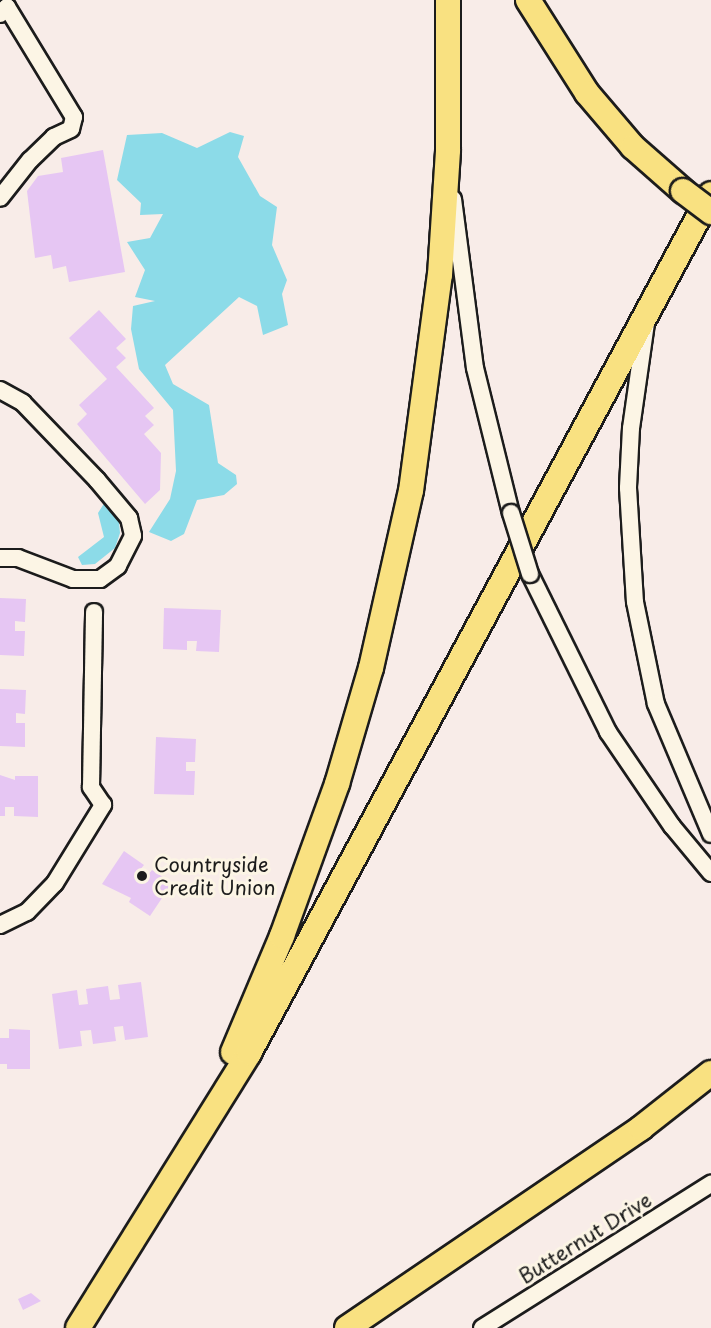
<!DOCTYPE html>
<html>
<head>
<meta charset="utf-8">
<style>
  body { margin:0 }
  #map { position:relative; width:711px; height:1328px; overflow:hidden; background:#f8ece8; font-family:"Playpen Sans",sans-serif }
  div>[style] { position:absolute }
  .water>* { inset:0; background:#8cdbe8 }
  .building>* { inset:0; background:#e6c6f3 }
  .roads { filter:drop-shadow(2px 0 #1c1c1c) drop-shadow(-2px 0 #1c1c1c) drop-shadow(0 2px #1c1c1c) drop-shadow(0 -2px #1c1c1c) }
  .minor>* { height:16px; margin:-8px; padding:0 8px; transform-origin:8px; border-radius:8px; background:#fcf5e5 }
  .highway>* { height:24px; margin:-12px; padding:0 12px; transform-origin:12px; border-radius:12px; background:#f9e181 }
  .bridges { filter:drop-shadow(2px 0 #1c1c1c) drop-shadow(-2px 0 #1c1c1c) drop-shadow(0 2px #1c1c1c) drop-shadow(0 -2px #1c1c1c) }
  .minor-bridge>* { height:16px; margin:-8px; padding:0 8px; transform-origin:8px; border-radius:8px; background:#fcf5e5 }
  .highway-bridge>* { height:24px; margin:-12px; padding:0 12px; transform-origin:12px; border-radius:12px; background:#f9e181 }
  .dots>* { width:16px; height:16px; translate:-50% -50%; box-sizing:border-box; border:3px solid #fcf5e5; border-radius:50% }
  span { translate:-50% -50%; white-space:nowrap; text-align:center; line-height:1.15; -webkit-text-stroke:6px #fcf5e5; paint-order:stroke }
  .poi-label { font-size:20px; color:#1c1c1c }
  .left { translate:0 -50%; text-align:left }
  .street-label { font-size:20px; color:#1c1c1c }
</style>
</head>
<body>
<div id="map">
  <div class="water">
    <div style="clip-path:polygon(230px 132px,244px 136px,238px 157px,260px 196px,277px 207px,272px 245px,287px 280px,282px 294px,288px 325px,263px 335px,257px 306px,239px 297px,165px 365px,173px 384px,209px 405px,218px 463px,236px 475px,237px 484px,224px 495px,197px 500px,184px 534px,171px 541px,149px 532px,170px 499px,176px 471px,173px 410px,139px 369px,131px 329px,133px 306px,155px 301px,135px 297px,145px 270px,127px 242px,150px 238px,163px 214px,140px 215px,141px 203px,117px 180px,127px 135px,162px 133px,197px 148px)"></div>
    <div style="clip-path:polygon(105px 502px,118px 512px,120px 533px,115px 548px,95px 564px,82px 565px,78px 557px,104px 537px,98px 513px)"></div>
  </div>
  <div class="building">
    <div style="clip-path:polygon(103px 150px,125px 272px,69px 282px,66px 266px,53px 269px,51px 255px,35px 258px,27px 191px,38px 176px,63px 172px,61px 158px)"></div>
    <div style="clip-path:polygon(99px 310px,126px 339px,116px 348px,126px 358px,116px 367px,154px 408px,145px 416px,154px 425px,144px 434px,161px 453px,160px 490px,145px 504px,77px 424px,87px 414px,79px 405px,107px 379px,69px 338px)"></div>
    <div style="clip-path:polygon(0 598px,26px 599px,25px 622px,15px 621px,15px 631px,25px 631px,24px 656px,0 655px)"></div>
    <div style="clip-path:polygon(164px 608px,221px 610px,219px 652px,196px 651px,197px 641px,187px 641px,187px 650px,163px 649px)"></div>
    <div style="clip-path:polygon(0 689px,26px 690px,25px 714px,16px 713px,16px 723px,25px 723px,25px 747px,0 746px)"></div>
    <div style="clip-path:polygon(156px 737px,196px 739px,195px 762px,186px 762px,186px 771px,195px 771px,194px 795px,154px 794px)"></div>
    <div style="clip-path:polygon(0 775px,15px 780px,15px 776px,38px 776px,38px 817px,14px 816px,14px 807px,5px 807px,5px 816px,0 816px)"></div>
    <div style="clip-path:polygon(124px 851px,144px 865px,139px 871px,147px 876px,152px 870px,172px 883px,150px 916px,129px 902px,131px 898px,102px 884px)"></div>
    <div style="clip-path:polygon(141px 982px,148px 1037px,125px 1040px,123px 1026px,114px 1027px,116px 1041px,93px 1044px,91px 1030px,80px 1031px,82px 1046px,59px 1049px,52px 994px,77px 990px,79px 1005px,88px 1004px,86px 989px,108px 986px,110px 1000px,120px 999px,118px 985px)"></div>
    <div style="clip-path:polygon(9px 1029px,30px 1030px,30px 1069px,7px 1069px,7px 1064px,0 1064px,0 1038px,9px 1038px)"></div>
    <div style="clip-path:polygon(31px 1293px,41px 1301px,23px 1310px,18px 1299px)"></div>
  </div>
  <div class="roads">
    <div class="minor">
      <div style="left:0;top:14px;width:10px;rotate:-45deg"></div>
      <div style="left:7px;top:7px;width:129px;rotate:58.7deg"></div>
      <div style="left:74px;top:117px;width:12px;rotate:104deg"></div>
      <div style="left:71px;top:129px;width:19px;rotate:155deg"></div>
      <div style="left:54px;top:137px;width:33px;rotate:136deg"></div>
      <div style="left:30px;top:160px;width:48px;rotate:128.3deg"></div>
      <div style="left:453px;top:199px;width:170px;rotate:82.6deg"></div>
      <div style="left:475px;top:368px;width:149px;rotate:76.1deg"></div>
      <div style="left:646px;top:323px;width:106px;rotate:98.1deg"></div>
      <div style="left:631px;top:428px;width:60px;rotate:92.9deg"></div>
      <div style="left:628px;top:488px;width:114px;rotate:86.5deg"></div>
      <div style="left:635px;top:602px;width:104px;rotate:78.4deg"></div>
      <div style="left:656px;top:704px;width:141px;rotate:67.1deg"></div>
      <div style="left:0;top:390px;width:26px;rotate:29deg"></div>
      <div style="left:23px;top:403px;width:107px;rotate:46.1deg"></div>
      <div style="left:97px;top:480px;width:50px;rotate:49.9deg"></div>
      <div style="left:129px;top:518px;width:18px;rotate:77deg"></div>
      <div style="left:133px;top:536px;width:34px;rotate:117deg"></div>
      <div style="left:118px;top:566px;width:22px;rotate:144deg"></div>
      <div style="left:100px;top:579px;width:27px;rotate:180deg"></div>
      <div style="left:73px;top:579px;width:59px;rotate:-159.1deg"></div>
      <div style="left:18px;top:558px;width:18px;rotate:180deg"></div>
      <div style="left:530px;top:574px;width:176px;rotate:63.7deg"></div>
      <div style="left:608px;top:732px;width:114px;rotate:55.8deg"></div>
      <div style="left:672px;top:826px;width:61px;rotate:50.3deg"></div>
      <div style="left:0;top:925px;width:30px;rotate:-26deg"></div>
      <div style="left:27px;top:912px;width:40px;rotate:-46deg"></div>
      <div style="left:55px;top:883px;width:92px;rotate:-58.4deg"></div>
      <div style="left:103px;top:805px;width:22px;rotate:-124deg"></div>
      <div style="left:91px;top:787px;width:175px;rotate:-89deg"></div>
      <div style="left:482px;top:1328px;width:271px;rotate:-32.2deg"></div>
    </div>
    <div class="highway">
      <div style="left:528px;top:0;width:110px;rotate:57.6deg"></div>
      <div style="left:587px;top:93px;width:71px;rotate:49.6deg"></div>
      <div style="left:633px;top:147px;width:67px;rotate:41.3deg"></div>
      <div style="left:233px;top:1052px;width:126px;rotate:-67.1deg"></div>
      <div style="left:282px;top:936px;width:162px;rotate:-70.1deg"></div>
      <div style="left:337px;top:784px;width:121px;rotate:-73.7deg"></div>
      <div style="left:371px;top:668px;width:181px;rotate:-77.3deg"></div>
      <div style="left:411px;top:491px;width:218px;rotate:-82.4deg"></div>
      <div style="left:440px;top:275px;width:125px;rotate:-86.3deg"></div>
      <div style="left:448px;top:150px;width:150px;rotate:-90deg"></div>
      <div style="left:78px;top:1328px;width:324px;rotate:-58.1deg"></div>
      <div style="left:249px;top:1053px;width:975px;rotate:-61.73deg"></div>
      <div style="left:347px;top:1328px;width:356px;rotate:-34.2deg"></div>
      <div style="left:641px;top:1128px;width:89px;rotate:-38.2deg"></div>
    </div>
  </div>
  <div class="bridges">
    <div class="minor-bridge">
      <div style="left:511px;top:513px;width:64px;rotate:72.7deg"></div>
    </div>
    <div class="highway-bridge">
      <div style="left:683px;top:191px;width:35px;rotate:37deg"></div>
    </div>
  </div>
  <div class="dots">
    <div style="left:142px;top:876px;background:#1c1c1c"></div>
  </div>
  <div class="poi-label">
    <span class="left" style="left:154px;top:876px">Countryside<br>Credit Union</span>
  </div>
  <div class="street-label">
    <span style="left:585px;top:1238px;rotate:-32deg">Butternut Drive</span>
  </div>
</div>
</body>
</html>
